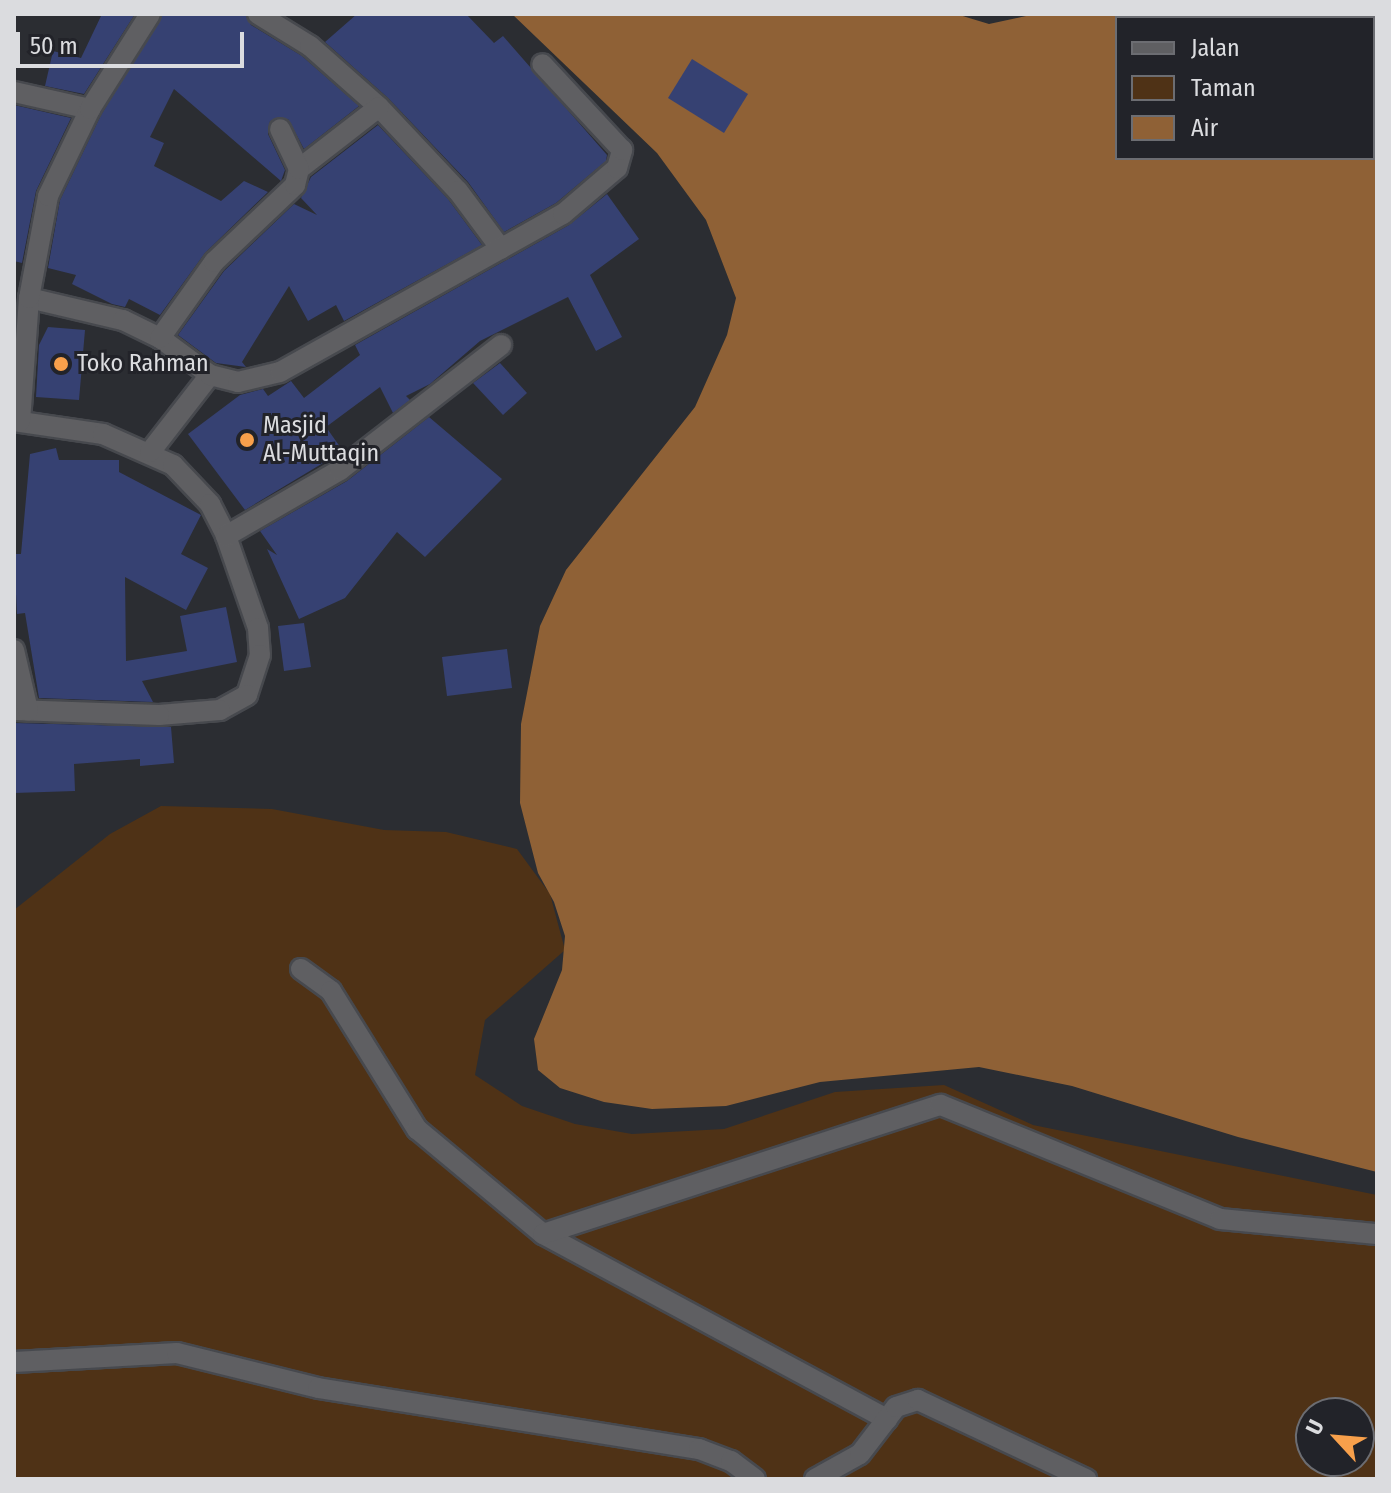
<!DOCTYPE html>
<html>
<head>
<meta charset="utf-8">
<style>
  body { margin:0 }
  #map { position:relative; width:1391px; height:1493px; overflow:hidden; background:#2b2d32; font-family:"Fira Sans Condensed",sans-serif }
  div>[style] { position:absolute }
  .green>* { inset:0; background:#4f3216 }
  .water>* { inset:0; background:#8f6136 }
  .building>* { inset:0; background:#364172 }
  .roads { filter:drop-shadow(2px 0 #47494e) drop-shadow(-2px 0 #47494e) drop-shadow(0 2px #47494e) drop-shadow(0 -2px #47494e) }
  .minor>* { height:20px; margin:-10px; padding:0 10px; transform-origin:10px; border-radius:10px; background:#5f5f62 }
  .dots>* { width:22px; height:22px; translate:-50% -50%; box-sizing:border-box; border:4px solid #222329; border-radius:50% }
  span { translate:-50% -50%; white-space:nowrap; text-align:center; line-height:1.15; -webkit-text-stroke:6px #222329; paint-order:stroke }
  .poi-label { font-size:24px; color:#dbdcdf }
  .left { translate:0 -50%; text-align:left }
  .frame { position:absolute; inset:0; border:16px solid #dbdcdf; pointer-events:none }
  .legend { position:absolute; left:1115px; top:16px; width:260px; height:144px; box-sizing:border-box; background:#222329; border:2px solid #6c6d72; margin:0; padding:10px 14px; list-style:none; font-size:24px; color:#dbdcdf }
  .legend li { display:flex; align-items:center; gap:16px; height:40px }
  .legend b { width:40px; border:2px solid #6c6d72 }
  .north { position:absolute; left:1295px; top:1397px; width:80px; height:80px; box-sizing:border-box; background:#222329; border:2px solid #6c6d72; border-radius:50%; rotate:296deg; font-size:22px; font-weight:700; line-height:32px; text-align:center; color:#dbdcdf }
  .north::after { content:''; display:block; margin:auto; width:28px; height:36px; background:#f8a04b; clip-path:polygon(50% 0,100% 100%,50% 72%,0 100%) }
  .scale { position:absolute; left:16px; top:32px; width:228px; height:36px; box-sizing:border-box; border:4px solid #dbdcdf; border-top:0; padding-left:10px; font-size:24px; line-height:28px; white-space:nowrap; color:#dbdcdf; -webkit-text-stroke:6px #222329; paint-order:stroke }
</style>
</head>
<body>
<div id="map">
  <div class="green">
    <div style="clip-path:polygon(evenodd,161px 806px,272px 809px,384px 830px,446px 832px,517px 849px,550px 894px,565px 950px,485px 1020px,475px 1075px,522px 1106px,575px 1124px,632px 1134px,724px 1129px,835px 1092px,944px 1085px,1033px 1125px,1377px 1195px,1377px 1479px,14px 1479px,14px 910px,110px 834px,161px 806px,1311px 1413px,1359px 1413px,1359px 1461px,1311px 1461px,1311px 1413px)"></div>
  </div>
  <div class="water">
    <div style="clip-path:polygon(evenodd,512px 14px,956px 14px,989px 24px,1035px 14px,1377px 14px,1377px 1172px,1238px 1137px,1072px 1086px,979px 1067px,820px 1082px,726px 1106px,652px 1109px,604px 1102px,560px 1088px,538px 1070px,534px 1039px,562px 970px,565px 936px,554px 902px,538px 873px,520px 803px,521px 724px,540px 626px,566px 570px,695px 407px,727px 335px,736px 298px,706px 220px,657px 153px,512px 14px,1117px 18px,1373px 18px,1373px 158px,1117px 158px,1117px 18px)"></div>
  </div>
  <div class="building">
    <div style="clip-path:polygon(102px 14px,135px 14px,84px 94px,45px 86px,53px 51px,81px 58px)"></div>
    <div style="clip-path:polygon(163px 14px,245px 14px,251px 25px,302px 56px,359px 106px,304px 149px,288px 119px,270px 121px,268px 134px,285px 170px,281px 181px,174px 89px,150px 137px,164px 143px,154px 166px,221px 201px,244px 181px,268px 192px,205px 253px,160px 315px,129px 299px,125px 307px,112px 304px,72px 284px,76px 275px,48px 268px,60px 200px,101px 115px)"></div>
    <div style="clip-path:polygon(357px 14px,466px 14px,494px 43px,503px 36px,607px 155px,606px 161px,556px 203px,504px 232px,468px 182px,388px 98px,325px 42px)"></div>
    <div style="clip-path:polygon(692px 59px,748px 94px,724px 133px,668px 98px)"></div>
    <div style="clip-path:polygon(14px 105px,71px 118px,36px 191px,22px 263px,14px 261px)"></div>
    <div style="clip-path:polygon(378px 125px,448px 199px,482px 245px,344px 321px,336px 305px,308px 321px,289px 286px,242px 362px,246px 367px,216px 363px,178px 335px,224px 271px,294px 204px,317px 215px,301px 198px,311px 177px)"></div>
    <div style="clip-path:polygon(607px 194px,639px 239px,590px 275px,622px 337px,596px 351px,568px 297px,480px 341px,430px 384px,406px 396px,410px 400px,393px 413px,380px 387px,326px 427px,343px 451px,245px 510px,188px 434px,240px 395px,263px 389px,268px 396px,291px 381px,304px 398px,360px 355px,355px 345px,569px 225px)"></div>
    <div style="clip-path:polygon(48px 327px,85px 330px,79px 400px,36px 397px,39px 345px)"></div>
    <div style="clip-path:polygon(500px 363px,527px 393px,503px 415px,473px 383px)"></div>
    <div style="clip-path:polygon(429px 417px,502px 479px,425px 557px,397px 532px,345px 598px,299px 619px,267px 549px,277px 555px,260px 531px,347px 481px)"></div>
    <div style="clip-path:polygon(56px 448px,59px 460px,119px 460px,119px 472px,201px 515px,181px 554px,208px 568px,186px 610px,125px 577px,126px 661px,187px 651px,180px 616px,226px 607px,237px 662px,142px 681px,153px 702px,39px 698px,25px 613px,17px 614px,14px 554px,21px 554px,30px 454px)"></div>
    <div style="clip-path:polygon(304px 623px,311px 667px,284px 671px,278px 626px)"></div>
    <div style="clip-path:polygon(507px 649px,512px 688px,447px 696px,442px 657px)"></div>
    <div style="clip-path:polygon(14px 723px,171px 727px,174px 763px,140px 766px,140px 759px,74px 764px,75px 791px,14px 793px)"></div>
  </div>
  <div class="roads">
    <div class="minor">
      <div style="left:258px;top:14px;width:61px;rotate:31.6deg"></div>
      <div style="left:310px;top:46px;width:92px;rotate:41.5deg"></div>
      <div style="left:379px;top:107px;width:115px;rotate:46.8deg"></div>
      <div style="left:458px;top:191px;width:72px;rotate:53.4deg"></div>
      <div style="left:14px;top:92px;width:78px;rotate:12.6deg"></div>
      <div style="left:299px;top:169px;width:101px;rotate:-37.8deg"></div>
      <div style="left:29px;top:298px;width:97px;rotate:13.2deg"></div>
      <div style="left:123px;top:320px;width:41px;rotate:25.9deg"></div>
      <div style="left:160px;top:338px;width:62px;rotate:36.5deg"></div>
      <div style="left:160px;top:338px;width:93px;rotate:-54.6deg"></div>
      <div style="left:214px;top:262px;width:112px;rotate:-43.5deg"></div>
      <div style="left:295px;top:185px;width:16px;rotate:-76deg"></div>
      <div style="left:299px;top:169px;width:44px;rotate:-115.4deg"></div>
      <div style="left:14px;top:421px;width:90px;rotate:8.3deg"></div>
      <div style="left:103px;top:434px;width:77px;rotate:23.9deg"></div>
      <div style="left:173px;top:465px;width:54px;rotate:46.5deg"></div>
      <div style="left:210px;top:504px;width:36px;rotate:63deg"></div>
      <div style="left:226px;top:536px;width:97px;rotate:70.8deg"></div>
      <div style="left:258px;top:628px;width:27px;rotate:86deg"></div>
      <div style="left:260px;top:655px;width:42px;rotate:108deg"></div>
      <div style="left:247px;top:695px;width:31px;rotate:151deg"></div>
      <div style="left:220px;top:710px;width:61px;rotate:175.3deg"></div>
      <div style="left:159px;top:715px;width:145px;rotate:-178deg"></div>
      <div style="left:20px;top:421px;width:123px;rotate:-85.8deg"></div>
      <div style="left:29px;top:298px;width:104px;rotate:-79.4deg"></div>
      <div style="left:48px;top:196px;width:97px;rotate:-64.2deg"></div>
      <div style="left:90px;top:109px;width:112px;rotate:-57.7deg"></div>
      <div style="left:150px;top:452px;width:98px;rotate:-52.1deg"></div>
      <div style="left:210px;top:375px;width:29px;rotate:14deg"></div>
      <div style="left:238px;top:382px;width:43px;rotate:-13.4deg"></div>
      <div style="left:280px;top:372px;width:324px;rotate:-29.2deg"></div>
      <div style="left:563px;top:214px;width:71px;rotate:-40.4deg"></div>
      <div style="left:617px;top:168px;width:19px;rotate:-74deg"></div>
      <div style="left:622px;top:150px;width:117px;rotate:-132.9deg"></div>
      <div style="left:226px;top:536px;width:132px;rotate:-30.1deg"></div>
      <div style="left:340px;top:470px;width:204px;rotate:-37.8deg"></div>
      <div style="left:14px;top:650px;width:62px;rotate:76.9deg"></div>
      <div style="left:301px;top:969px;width:37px;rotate:36deg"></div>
      <div style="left:331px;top:991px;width:163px;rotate:58.1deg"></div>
      <div style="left:417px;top:1129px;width:164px;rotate:39.8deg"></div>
      <div style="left:543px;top:1234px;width:391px;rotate:28.3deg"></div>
      <div style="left:543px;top:1234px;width:418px;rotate:-18deg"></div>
      <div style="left:941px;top:1105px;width:301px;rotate:22.2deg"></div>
      <div style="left:1220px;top:1219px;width:158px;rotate:5.5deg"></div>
      <div style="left:14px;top:1362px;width:163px;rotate:-3.2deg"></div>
      <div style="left:177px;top:1353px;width:145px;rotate:13.9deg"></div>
      <div style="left:318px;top:1388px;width:386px;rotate:9.1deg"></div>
      <div style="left:699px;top:1449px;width:34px;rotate:21deg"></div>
      <div style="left:731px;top:1461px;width:30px;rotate:37deg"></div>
      <div style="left:815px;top:1479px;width:51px;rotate:-29.1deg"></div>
      <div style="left:860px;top:1454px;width:59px;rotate:-52.5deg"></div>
      <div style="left:896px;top:1407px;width:23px;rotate:-18deg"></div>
      <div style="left:918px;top:1400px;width:186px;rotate:25.2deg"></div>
    </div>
  </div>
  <div class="dots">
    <div style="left:61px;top:364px;background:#f8a04b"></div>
    <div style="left:247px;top:440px;background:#f8a04b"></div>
  </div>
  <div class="poi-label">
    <span class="left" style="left:77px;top:364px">Toko Rahman</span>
    <span class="left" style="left:263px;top:440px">Masjid<br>Al-Muttaqin</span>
  </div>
  <div class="frame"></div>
  <ul class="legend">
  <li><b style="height:10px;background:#5f5f62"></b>Jalan</li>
  <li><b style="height:22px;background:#4f3216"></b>Taman</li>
  <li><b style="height:22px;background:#8f6136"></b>Air</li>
  </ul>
  <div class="north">U</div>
  <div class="scale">50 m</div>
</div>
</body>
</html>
